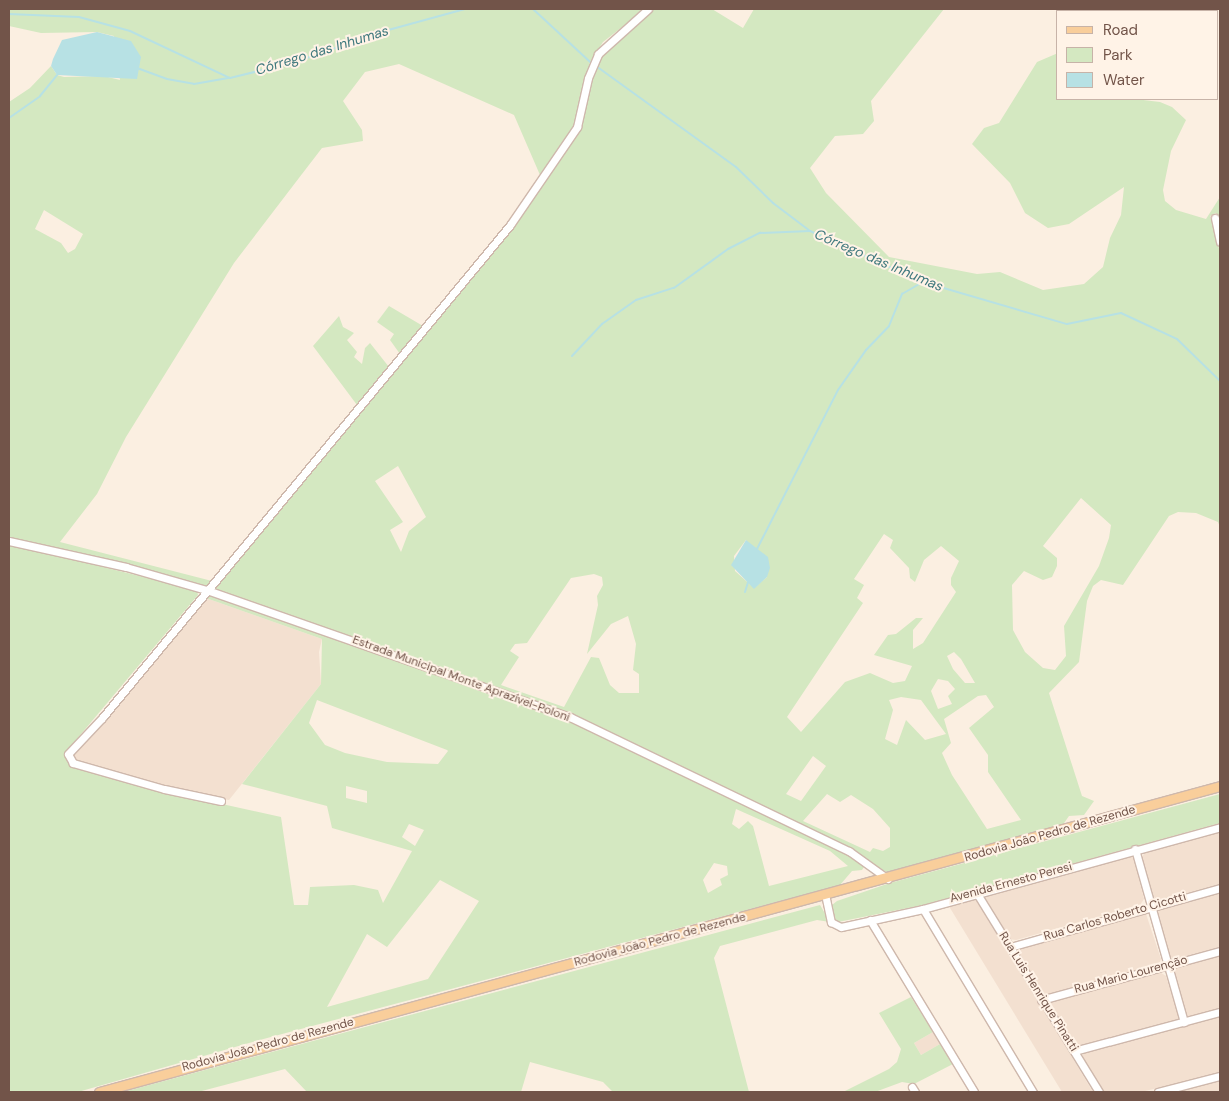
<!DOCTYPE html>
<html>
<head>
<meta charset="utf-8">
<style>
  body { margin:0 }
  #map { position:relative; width:1229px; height:1101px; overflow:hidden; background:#fbefe1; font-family:"DM Sans",sans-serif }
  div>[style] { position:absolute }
  .residential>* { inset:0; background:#f3e0d0 }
  .green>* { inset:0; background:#d4e8c1 }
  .water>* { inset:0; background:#b7e1e4 }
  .stream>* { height:2px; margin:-1px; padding:0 1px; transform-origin:1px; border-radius:1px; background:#b7e1e4 }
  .roads { filter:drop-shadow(1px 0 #ceb8ac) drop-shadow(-1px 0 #ceb8ac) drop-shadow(0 1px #ceb8ac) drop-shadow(0 -1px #ceb8ac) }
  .minor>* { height:7px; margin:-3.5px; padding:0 3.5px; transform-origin:3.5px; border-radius:3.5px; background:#fff }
  .major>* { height:9px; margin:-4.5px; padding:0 4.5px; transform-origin:4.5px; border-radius:4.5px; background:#f9ce9b }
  span { translate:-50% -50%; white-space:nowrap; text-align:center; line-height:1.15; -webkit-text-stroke:4px #fff3e7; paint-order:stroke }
  .street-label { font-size:12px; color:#725449 }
  .water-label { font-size:14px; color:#40797e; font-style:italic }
  .frame { position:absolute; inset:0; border:10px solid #725449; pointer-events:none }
  .legend { position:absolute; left:1056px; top:10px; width:162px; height:90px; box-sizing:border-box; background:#fff3e7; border:1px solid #c7b3a8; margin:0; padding:6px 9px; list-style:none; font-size:15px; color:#725449 }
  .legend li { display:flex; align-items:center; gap:10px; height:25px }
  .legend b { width:25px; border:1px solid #c7b3a8 }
</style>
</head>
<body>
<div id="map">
  <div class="residential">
    <div style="clip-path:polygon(203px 597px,322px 639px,319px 652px,321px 684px,229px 800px,164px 787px,74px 761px,69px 756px)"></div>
    <div style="clip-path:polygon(1220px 831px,1220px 884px,1160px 900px,1151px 896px,1142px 857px,1146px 851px)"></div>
    <div style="clip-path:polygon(1128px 855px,1134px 858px,1144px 899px,1140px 905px,1016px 940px,1009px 939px,984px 900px,986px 895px)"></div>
    <div style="clip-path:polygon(1220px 891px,1220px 947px,1174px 959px,1167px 955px,1156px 913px,1158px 907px)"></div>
    <div style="clip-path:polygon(970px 898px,978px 901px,1093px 1092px,1062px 1092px,947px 903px)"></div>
    <div style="clip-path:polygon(1142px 911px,1146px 914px,1161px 959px,1159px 964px,1047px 996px,1040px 993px,1017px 953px,1018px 947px)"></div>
    <div style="clip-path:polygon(1220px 955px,1220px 1009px,1190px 1017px,1185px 1014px,1172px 973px,1176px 967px)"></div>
    <div style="clip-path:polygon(1158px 971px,1166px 976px,1179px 1018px,1176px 1022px,1079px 1046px,1073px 1044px,1049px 1005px,1051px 1000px)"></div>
    <div style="clip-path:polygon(1220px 1015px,1220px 1073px,1141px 1092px,1103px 1092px,1082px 1057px,1085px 1051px)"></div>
    <div style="clip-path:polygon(933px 1032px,940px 1044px,921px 1055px,914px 1043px)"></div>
    <div style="clip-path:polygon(1220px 1079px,1220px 1092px,1168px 1092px)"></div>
  </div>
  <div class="green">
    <div style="clip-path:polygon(evenodd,9px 9px,645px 9px,603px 42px,590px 62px,578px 119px,540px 175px,514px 115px,399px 64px,365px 72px,343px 101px,362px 130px,363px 141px,322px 148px,302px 174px,234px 263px,126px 437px,97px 494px,60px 542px,212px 581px,208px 587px,9px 539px,9px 102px,30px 88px,51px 66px,57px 75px,64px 77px,104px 76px,120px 80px,114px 36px,97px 32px,41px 33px,9px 26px,9px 9px,44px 210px,83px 234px,75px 249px,68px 253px,61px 243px,35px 229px,44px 210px)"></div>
    <div style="clip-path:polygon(evenodd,651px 9px,712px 9px,743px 28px,754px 9px,944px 9px,871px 101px,874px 121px,863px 134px,835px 136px,810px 168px,826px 193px,889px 257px,977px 274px,1000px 272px,1043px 290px,1084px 284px,1103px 267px,1110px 238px,1121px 215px,1124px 187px,1069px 224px,1048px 228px,1025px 213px,1010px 183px,972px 144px,984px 128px,999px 123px,1037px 62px,1058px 53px,1058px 99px,1135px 99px,1160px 102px,1172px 107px,1186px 120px,1171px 151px,1163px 190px,1165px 201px,1176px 210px,1206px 219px,1220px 197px,1220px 219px,1216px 213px,1210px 216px,1220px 252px,1220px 527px,1218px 522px,1196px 513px,1178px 512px,1169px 516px,1123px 585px,1101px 580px,1093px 586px,1087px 601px,1079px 662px,1049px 693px,1082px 796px,1094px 801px,1084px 815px,1069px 816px,1062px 826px,888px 873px,851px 850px,570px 715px,215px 590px,217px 583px,576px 138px,581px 129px,591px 79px,601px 56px,651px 9px,398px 466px,426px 517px,409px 531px,401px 552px,390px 530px,403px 522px,375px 481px,398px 466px,651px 9px,1081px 498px,1111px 525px,1109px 538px,1099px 566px,1064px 626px,1066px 656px,1055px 670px,1043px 668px,1025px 652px,1013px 630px,1012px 585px,1024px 571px,1043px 580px,1052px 577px,1057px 566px,1057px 558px,1043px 546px,1081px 498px,651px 9px,884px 534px,893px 540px,890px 548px,909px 568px,910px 578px,915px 582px,924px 560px,941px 546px,959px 561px,951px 578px,951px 585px,956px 592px,923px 643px,913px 649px,913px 630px,923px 618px,916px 618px,896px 634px,888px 635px,874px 655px,912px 666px,905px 681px,893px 683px,870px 673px,845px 682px,801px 732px,787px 717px,863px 603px,857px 598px,864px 585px,854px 579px,884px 534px,651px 9px,746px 540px,767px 577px,754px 588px,735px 571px,734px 556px,746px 540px,651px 9px,594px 574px,602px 577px,603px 585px,597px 596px,598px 605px,587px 654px,611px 624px,628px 616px,636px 644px,633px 670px,639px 674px,639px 693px,619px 693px,610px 685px,599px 658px,591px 657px,564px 707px,501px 685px,519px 657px,510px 651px,515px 644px,527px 643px,571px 578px,594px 574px,651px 9px,954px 652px,961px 659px,975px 683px,965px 683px,953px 669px,947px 656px,954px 652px,651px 9px,938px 679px,948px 681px,955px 689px,948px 696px,952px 704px,938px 709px,931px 691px,938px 679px,651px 9px,986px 695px,994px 707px,969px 728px,988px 755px,988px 772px,1021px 820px,987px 829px,952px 775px,942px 753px,951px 743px,944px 719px,978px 696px,986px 695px,651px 9px,901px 697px,921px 700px,946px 734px,925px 740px,906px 720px,897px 745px,885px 739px,893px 710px,889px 700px,901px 697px,651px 9px,813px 756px,826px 766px,801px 801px,786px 794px,813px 756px,651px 9px,827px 794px,840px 802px,851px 795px,873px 809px,890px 828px,890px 847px,883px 851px,873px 848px,870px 852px,803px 821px,827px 794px)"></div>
    <div style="clip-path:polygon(389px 306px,423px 326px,400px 354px,390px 340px,394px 334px,377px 322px)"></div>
    <div style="clip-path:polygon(339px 316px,343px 327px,354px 333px,347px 340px,357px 352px,354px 357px,362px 364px,365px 348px,370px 343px,389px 367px,357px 405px,313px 346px)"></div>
    <div style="clip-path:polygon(evenodd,9px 544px,197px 590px,198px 595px,76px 740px,66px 759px,70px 763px,163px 791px,281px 817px,294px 905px,308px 905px,310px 887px,354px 885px,378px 890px,383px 903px,412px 851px,332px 828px,327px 806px,242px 784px,321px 684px,322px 639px,203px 597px,207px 593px,570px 719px,866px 864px,862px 870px,852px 871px,840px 885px,256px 1041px,78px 1092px,9px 1092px,9px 544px,317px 700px,447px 750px,448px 751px,438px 764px,387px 762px,345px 753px,325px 745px,309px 723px,317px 700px,9px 544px,346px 786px,367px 791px,367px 803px,346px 798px,346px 786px,9px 544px,736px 809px,830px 851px,848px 866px,769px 886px,753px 826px,748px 821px,739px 829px,732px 824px,736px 809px,9px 544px,409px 824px,424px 830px,415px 846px,402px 837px,409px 824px,9px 544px,714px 863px,727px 866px,728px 875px,720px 879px,722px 885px,708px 893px,703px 880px,714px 863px,9px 544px,440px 880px,479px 901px,428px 979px,327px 1007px,367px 934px,387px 947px,440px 880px)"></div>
    <div style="clip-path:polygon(1220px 794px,1220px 823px,923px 905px,838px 922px,832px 915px,832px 905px,837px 901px,890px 883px)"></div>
    <div style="clip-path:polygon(820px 905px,830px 922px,817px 920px,720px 946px,714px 958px,749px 1092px,613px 1092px,603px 1082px,530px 1062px,521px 1092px,307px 1092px,285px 1069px,198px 1092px,123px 1092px)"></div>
    <div style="clip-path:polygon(911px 997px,933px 1032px,914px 1043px,921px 1055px,940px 1044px,953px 1064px,914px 1084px,902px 1082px,875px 1092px,843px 1092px,889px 1069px,897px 1062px,901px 1049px,879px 1013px)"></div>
  </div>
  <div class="water">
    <div style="clip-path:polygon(97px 32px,131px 41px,141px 57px,137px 79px,57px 75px,51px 66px,53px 59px,62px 40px)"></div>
    <div style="clip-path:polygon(746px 540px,768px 557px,770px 568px,767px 577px,754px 589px,731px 565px)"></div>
  </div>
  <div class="stream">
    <div style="left:533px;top:9px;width:78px;rotate:42.9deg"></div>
    <div style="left:9px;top:14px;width:70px;rotate:2.5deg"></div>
    <div style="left:79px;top:17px;width:53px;rotate:15.4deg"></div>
    <div style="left:130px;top:31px;width:110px;rotate:25.2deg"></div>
    <div style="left:230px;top:78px;width:67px;rotate:-13.8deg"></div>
    <div style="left:295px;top:62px;width:91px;rotate:-19.2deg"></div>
    <div style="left:381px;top:32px;width:87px;rotate:-15.3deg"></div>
    <div style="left:596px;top:66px;width:173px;rotate:35.8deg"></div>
    <div style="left:736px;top:167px;width:52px;rotate:44.2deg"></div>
    <div style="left:773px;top:203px;width:46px;rotate:37.1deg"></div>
    <div style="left:810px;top:231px;width:124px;rotate:24.3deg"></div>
    <div style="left:923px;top:282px;width:150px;rotate:16.3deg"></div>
    <div style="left:1067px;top:324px;width:55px;rotate:-11.5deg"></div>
    <div style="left:1121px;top:313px;width:62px;rotate:24.9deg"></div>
    <div style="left:1177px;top:339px;width:60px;rotate:44.3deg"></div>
    <div style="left:137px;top:68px;width:32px;rotate:20deg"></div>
    <div style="left:167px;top:79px;width:27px;rotate:10deg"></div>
    <div style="left:194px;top:84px;width:36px;rotate:-10deg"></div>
    <div style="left:9px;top:118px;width:38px;rotate:-35deg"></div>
    <div style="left:40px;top:96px;width:27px;rotate:-51deg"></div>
    <div style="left:572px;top:356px;width:44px;rotate:-46.8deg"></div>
    <div style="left:602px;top:324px;width:42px;rotate:-35.2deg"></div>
    <div style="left:636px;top:300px;width:40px;rotate:-18deg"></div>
    <div style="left:674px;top:288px;width:67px;rotate:-35.8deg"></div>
    <div style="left:728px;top:249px;width:36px;rotate:-27deg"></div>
    <div style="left:760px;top:233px;width:50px;rotate:-2.3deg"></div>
    <div style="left:757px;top:549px;width:178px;rotate:-63deg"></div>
    <div style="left:838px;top:390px;width:49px;rotate:-55deg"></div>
    <div style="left:866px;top:350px;width:33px;rotate:-46deg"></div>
    <div style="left:889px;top:326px;width:35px;rotate:-68deg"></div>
    <div style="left:902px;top:294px;width:24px;rotate:-30deg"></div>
    <div style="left:745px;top:592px;width:10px;rotate:-73deg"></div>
  </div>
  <div class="roads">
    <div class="minor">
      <div style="left:1215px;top:218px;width:24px;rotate:78deg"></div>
      <div style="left:9px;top:541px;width:120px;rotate:12.5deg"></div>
      <div style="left:126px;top:567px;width:84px;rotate:15.9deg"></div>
      <div style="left:207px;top:590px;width:385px;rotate:19.3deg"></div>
      <div style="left:570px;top:717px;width:310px;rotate:25.7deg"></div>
      <div style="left:849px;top:851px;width:48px;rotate:35.7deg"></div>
      <div style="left:221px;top:801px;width:58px;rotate:-168.1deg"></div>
      <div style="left:164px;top:789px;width:95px;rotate:-164.1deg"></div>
      <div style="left:73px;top:763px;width:10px;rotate:-119deg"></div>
      <div style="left:68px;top:754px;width:50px;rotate:-46.6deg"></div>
      <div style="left:102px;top:718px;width:640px;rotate:-50.39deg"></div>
      <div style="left:510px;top:225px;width:119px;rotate:-55.6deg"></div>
      <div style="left:577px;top:127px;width:50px;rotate:-77.3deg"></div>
      <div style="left:588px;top:78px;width:26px;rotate:-67deg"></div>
      <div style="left:598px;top:54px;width:67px;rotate:-42deg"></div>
      <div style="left:1135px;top:849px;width:180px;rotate:74.2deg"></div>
      <div style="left:976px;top:892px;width:235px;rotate:58.4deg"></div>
      <div style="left:825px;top:894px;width:29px;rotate:78deg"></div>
      <div style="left:831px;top:922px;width:11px;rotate:27deg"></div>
      <div style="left:841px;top:927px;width:84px;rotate:-12.4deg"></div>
      <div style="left:923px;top:909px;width:308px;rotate:-15.4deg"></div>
      <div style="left:923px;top:909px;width:214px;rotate:59deg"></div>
      <div style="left:870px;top:920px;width:201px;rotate:58.8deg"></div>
      <div style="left:1010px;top:947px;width:218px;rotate:-15.7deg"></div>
      <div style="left:1041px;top:1000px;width:186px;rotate:-15.3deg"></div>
      <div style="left:1074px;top:1051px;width:151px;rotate:-15deg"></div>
      <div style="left:912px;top:1087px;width:6px;rotate:59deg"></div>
      <div style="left:1158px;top:1092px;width:64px;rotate:-14.5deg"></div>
    </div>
    <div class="major">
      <div style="left:99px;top:1092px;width:1162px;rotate:-15.27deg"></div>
    </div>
  </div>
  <div class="street-label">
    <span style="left:461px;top:679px;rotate:20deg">Estrada Municipal Monte Aprazível-Poloni</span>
    <span style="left:1050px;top:834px;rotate:-16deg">Rodovia João Pedro de Rezende</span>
    <span style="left:1011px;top:883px;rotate:-15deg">Avenida Ernesto Peresi</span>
    <span style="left:1115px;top:917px;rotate:-16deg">Rua Carlos Roberto Cicotti</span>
    <span style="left:660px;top:940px;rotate:-15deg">Rodovia João Pedro de Rezende</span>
    <span style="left:1131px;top:975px;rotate:-15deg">Rua Mario Lourenção</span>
    <span style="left:1038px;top:992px;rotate:58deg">Rua Luis Henrique Pinatti</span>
    <span style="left:268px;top:1045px;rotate:-15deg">Rodovia João Pedro de Rezende</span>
  </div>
  <div class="water-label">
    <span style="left:322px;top:50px;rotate:-17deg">Córrego das Inhumas</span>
    <span style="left:879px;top:260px;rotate:23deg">Córrego das Inhumas</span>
  </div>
  <div class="frame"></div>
  <ul class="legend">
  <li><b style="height:6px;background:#f9ce9b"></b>Road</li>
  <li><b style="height:14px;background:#d4e8c1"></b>Park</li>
  <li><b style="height:14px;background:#b7e1e4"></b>Water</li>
  </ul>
</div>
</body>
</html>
